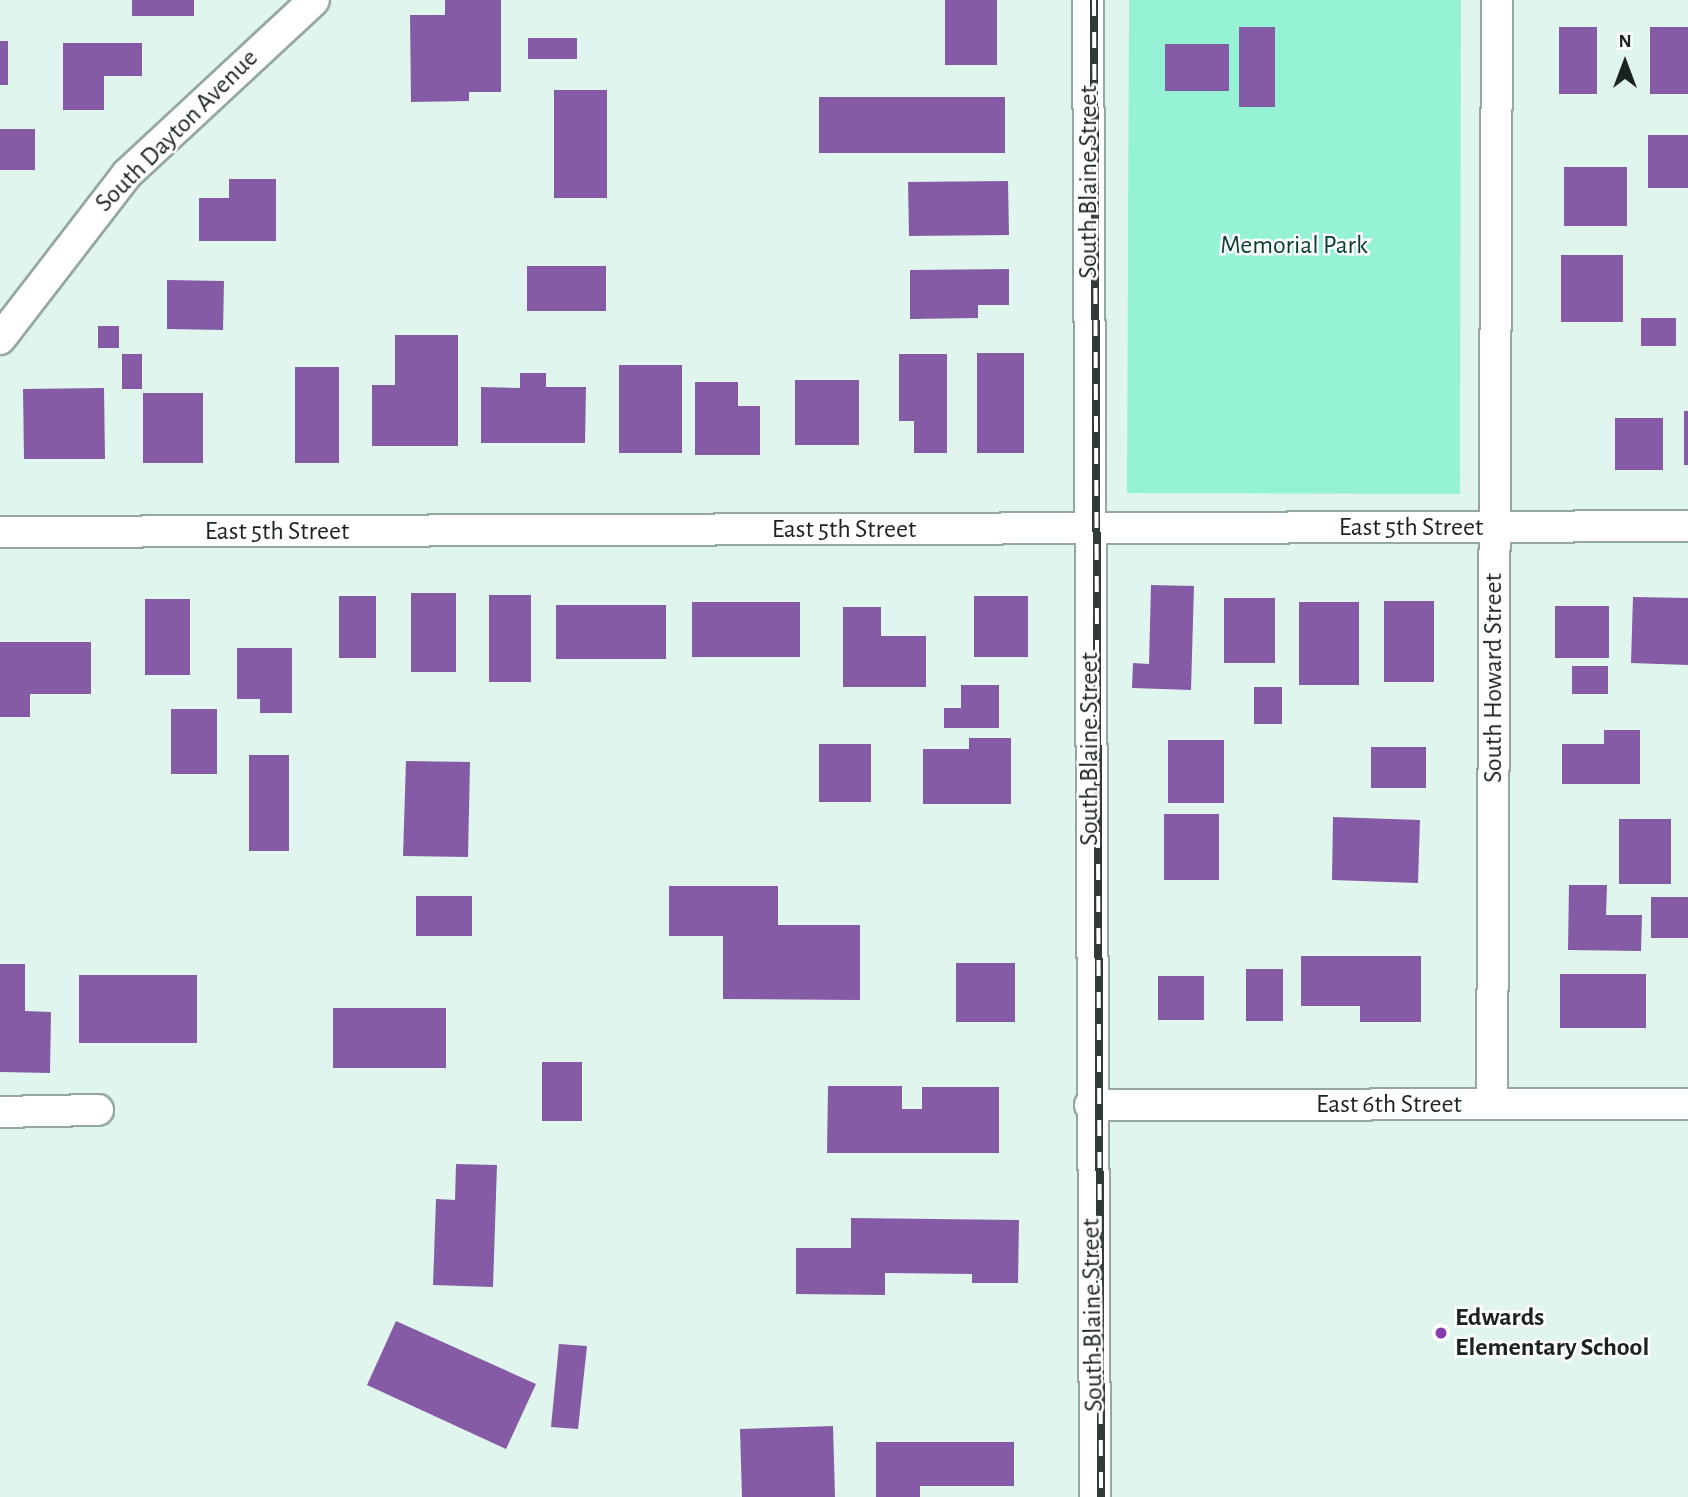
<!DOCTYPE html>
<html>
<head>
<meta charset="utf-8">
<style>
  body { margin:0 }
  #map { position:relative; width:1688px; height:1497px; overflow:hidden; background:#e0f5ee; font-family:"Alegreya Sans",sans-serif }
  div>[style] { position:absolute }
  .green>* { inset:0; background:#95f2d4 }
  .building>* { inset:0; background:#865ba5 }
  .roads { filter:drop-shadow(2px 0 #94a8a0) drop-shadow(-2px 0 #94a8a0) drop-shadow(0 2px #94a8a0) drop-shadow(0 -2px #94a8a0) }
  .minor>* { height:30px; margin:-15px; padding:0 15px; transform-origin:15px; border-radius:15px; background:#fff }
  .rail>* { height:8px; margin-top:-4px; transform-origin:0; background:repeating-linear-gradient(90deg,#fff 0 16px,#303a36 0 32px); box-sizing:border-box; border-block:2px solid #303a36 }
  .dots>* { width:19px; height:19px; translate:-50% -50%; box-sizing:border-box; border:4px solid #fff; border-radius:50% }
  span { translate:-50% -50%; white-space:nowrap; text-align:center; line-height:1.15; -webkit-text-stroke:5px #fff; paint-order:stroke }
  .street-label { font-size:26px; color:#1b2320 }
  .park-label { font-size:26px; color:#094032 }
  .poi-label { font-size:26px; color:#1b2320; font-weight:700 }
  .left { translate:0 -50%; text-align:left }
  .north { position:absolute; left:1590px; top:28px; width:70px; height:70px; -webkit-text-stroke:5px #fff; paint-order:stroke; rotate:0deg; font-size:19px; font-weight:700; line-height:28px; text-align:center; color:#1b2320 }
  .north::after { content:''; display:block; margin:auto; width:24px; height:32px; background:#1b2320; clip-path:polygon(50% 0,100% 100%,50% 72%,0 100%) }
</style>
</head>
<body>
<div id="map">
  <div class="green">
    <div style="clip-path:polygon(1129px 0,1461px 0,1460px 494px,1127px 493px)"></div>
  </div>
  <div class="building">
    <div style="clip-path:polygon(132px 0,194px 0,194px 16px,132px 16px)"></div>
    <div style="clip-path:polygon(445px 0,501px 0,501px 92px,469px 92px,469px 101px,411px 102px,410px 15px,445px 15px)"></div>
    <div style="clip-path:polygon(945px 0,997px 0,997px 65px,945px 65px)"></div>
    <div style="clip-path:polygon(1239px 27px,1275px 27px,1275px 107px,1239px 107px)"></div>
    <div style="clip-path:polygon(1559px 27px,1597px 27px,1597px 94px,1559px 94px)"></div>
    <div style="clip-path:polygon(1650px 27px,1688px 27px,1688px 94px,1650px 94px)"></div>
    <div style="clip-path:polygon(528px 38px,577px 38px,577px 59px,528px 59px)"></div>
    <div style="clip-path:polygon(0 41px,8px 41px,8px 85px,0 85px)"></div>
    <div style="clip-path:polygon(63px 43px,142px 43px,142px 76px,104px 76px,104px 110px,63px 110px)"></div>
    <div style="clip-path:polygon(1165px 44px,1229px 44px,1229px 91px,1165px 91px)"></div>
    <div style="clip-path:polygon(554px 90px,607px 90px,607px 198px,554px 198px)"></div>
    <div style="clip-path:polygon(819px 97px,1005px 97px,1005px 153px,819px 153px)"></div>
    <div style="clip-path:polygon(0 129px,35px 129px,35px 170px,0 170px)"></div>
    <div style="clip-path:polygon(1648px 135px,1688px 135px,1688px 188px,1648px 188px)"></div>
    <div style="clip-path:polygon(1564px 167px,1627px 167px,1627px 226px,1564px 226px)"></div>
    <div style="clip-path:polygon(229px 179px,276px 179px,276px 241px,199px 241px,199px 198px,229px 198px)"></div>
    <div style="clip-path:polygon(1008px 181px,1009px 235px,909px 236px,908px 182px)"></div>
    <div style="clip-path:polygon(1561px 255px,1623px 255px,1623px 322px,1561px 322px)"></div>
    <div style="clip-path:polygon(527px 266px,606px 266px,606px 311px,527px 311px)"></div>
    <div style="clip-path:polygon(1009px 269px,1009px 305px,978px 305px,978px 318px,910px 319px,910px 270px)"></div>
    <div style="clip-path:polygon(167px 280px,224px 281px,223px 330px,167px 329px)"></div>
    <div style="clip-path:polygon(1641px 318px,1676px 318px,1676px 346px,1641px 346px)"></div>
    <div style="clip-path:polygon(98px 326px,119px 326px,119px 348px,98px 348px)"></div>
    <div style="clip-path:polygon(395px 335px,458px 335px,458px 446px,372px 446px,372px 385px,395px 385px)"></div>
    <div style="clip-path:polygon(977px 353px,1024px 353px,1024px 453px,977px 453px)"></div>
    <div style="clip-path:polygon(122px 354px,142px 354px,142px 389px,122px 389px)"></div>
    <div style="clip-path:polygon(899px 354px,947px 354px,947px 453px,914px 453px,914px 421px,899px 421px)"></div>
    <div style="clip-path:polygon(619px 365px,682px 365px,682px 453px,619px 453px)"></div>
    <div style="clip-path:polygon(295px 367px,339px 367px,339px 463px,295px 463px)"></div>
    <div style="clip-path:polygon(520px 373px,546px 373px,546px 387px,586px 387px,585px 443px,481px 443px,481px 387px,520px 388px)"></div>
    <div style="clip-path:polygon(795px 380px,859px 380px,859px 445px,795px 445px)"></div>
    <div style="clip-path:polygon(695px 382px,738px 382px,738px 406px,760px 406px,760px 455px,695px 455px)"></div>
    <div style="clip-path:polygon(104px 388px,105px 459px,24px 459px,23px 389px)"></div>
    <div style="clip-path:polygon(143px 393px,203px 393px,203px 463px,143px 463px)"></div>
    <div style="clip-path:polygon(1684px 411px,1688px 411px,1688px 465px,1684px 465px)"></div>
    <div style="clip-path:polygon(1615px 418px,1663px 418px,1663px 470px,1615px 470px)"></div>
    <div style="clip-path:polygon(1151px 585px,1194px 586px,1191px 690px,1132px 688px,1133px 663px,1149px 664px)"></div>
    <div style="clip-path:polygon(411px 593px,456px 593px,456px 672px,411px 672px)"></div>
    <div style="clip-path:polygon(489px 595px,531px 595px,531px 682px,489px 682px)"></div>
    <div style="clip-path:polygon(339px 596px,376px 596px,376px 658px,339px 658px)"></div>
    <div style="clip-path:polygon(974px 596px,1028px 596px,1028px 657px,974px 657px)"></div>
    <div style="clip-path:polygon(1633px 597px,1688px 598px,1688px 665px,1631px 663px)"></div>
    <div style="clip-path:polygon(1224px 598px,1275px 598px,1275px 663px,1224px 663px)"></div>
    <div style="clip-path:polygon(145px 599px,190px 599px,190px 675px,145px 675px)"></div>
    <div style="clip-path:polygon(1384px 601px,1434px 601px,1434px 682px,1384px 682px)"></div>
    <div style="clip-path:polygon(692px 602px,800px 602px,800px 657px,692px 657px)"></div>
    <div style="clip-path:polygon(1299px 602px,1359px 602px,1359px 685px,1299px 685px)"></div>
    <div style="clip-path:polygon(556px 605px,666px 605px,666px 659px,556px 659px)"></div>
    <div style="clip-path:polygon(1555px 606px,1609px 606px,1609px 658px,1555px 658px)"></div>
    <div style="clip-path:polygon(843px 607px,881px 607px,881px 636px,926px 636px,926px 687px,843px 687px)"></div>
    <div style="clip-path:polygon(0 642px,91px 642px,91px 694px,30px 694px,30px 717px,0 717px)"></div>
    <div style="clip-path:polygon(237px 648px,292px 648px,292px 713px,260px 713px,260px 699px,237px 699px)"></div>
    <div style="clip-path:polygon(1572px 666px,1608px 666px,1608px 694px,1572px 694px)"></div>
    <div style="clip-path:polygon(961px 685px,999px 685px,999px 728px,944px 728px,944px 708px,961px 708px)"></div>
    <div style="clip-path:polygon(1254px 687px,1282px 687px,1282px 724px,1254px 724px)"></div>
    <div style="clip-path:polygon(171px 709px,217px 709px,217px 774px,171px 774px)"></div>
    <div style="clip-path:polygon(1604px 730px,1640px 730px,1640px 784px,1562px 784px,1562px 744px,1604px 744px)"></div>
    <div style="clip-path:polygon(969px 738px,1011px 738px,1011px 804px,923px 804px,923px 749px,969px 749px)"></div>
    <div style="clip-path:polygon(1168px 740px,1224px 740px,1224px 803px,1168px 803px)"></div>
    <div style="clip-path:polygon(819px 744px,871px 744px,871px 802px,819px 802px)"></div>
    <div style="clip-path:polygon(1371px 747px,1426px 747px,1426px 788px,1371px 788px)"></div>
    <div style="clip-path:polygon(249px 755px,289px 755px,289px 851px,249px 851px)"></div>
    <div style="clip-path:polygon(406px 761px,470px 762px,468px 857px,403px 856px)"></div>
    <div style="clip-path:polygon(1164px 814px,1219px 814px,1219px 880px,1164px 880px)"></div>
    <div style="clip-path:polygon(1333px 817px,1420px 820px,1418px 883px,1332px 880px)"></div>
    <div style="clip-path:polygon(1619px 819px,1671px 819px,1671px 884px,1619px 884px)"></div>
    <div style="clip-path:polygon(1569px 885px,1607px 885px,1606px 915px,1642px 915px,1641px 951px,1568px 950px)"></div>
    <div style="clip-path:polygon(669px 886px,778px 886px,778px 925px,860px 925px,860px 1000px,723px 999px,723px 936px,669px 936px)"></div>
    <div style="clip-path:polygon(416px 896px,472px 896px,472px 936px,416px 936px)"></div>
    <div style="clip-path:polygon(1651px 897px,1688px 897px,1688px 938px,1651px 938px)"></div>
    <div style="clip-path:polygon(1301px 956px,1421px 956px,1421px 1022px,1360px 1022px,1360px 1006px,1301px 1006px)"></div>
    <div style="clip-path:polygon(956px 963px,1015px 963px,1015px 1022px,956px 1022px)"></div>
    <div style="clip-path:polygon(0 964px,25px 964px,25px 1011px,51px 1012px,50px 1073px,0 1072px)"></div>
    <div style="clip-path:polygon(1246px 969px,1283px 969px,1283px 1021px,1246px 1021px)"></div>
    <div style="clip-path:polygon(1560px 974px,1646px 974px,1646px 1028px,1560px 1028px)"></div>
    <div style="clip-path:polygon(79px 975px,197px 975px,197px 1043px,79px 1043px)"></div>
    <div style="clip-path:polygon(1158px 976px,1204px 976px,1204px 1020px,1158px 1020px)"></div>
    <div style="clip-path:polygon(333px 1008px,446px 1008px,446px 1068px,333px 1068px)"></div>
    <div style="clip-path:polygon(542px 1062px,582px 1062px,582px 1121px,542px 1121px)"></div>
    <div style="clip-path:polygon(828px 1086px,902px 1086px,902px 1109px,922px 1109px,922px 1087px,999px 1087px,999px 1153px,827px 1153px)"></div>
    <div style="clip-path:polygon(456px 1164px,497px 1165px,493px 1287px,433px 1285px,436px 1199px,455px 1200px)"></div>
    <div style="clip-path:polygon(851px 1218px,1019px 1220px,1018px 1283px,972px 1283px,972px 1274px,885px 1273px,885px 1295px,796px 1294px,796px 1248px,851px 1248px)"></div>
    <div style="clip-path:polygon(396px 1321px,536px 1384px,506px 1449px,367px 1385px)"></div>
    <div style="clip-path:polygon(559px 1344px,587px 1346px,578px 1429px,551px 1427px)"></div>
    <div style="clip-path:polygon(833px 1426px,835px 1497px,742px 1497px,740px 1429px)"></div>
    <div style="clip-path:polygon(876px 1442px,1014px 1442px,1014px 1486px,920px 1486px,920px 1497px,876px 1497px)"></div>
  </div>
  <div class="roads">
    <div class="minor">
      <div style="left:1088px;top:0;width:1497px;rotate:89.73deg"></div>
      <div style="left:0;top:339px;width:208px;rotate:-52.4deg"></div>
      <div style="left:127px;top:174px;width:255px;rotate:-42.9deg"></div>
      <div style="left:0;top:532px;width:1688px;rotate:-0.2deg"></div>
      <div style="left:1492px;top:1104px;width:1104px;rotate:-89.74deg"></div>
      <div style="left:1090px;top:1105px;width:598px;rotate:-0.1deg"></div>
      <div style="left:0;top:1112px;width:98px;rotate:-1.2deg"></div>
    </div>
  </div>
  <div class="rail">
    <div style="left:1094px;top:0;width:1497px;rotate:89.73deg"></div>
  </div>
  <div class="dots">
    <div style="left:1441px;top:1333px;background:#853eb1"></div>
  </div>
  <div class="street-label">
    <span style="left:177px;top:131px;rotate:-45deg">South Dayton Avenue</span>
    <span style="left:1089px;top:182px;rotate:-90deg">South Blaine Street</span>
    <span style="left:1411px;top:528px">East 5th Street</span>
    <span style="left:844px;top:530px">East 5th Street</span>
    <span style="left:277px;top:532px">East 5th Street</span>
    <span style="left:1494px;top:678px;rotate:-90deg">South Howard Street</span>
    <span style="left:1090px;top:749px;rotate:-90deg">South Blaine Street</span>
    <span style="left:1389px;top:1105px">East 6th Street</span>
    <span style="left:1093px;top:1315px;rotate:-91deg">South Blaine Street</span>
  </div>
  <div class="park-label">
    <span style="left:1294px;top:246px">Memorial Park</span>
  </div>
  <div class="poi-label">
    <span class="left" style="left:1455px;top:1333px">Edwards<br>Elementary School</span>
  </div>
  <div class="north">N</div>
</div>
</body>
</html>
